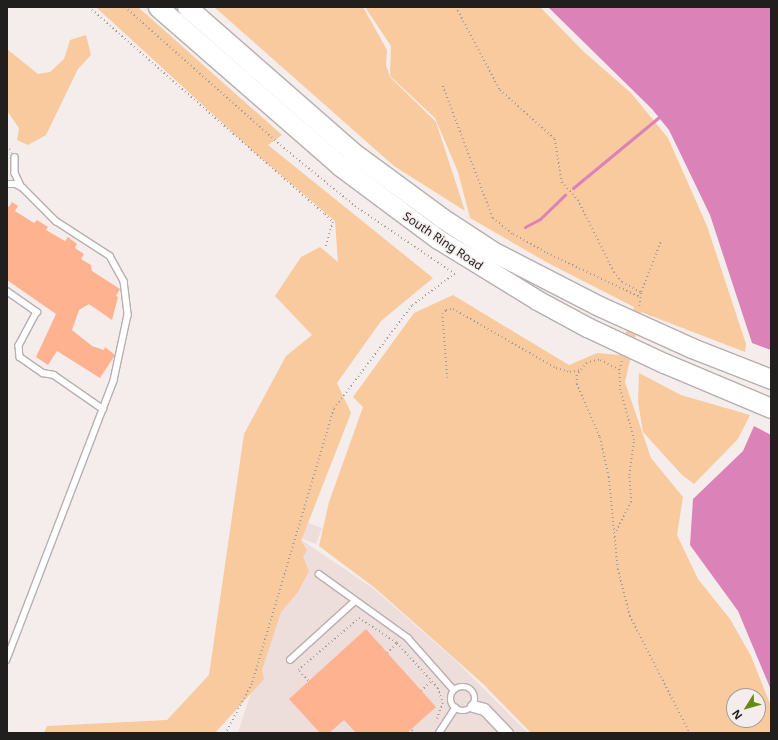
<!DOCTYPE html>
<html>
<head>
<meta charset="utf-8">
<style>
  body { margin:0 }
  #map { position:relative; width:778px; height:740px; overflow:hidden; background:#f4edec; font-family:"Noto Sans",sans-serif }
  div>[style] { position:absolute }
  .built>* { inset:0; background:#eddddb }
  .green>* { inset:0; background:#f8ca9e }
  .water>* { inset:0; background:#db83b8 }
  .stream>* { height:3px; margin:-1.5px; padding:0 1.5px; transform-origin:1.5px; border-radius:1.5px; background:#db83b8 }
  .building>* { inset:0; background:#ffb290 }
  .path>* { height:1.5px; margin-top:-0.75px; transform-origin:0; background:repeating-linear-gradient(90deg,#a19c9b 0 1px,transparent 0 4px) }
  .roads { filter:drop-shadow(1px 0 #b7afaf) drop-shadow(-1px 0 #b7afaf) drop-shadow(0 1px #b7afaf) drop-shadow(0 -1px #b7afaf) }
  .service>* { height:5.5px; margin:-2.75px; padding:0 2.75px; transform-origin:2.75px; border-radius:2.75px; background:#fff }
  .service>.ring { margin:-2.75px; padding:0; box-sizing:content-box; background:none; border:5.5px solid #fff; border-radius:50% }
  .minor>* { height:11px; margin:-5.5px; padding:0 5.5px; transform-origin:5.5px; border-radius:5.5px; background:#fff }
  .trunk>* { height:19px; margin:-9.5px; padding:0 9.5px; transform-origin:9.5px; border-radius:9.5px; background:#fff }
  span { translate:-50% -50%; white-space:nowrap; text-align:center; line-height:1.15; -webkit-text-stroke:3px #f4edec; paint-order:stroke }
  .street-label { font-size:12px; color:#211f1e }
  .frame { position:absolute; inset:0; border:8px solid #211f1e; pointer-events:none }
  .north { position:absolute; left:726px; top:688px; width:40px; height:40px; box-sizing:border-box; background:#f4edec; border:1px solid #a09b9a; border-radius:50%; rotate:233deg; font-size:11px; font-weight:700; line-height:16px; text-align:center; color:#211f1e }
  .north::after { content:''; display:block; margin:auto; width:14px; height:18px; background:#678a10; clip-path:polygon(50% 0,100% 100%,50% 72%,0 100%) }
</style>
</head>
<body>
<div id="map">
  <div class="built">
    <div style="clip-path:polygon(306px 522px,322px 528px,316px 544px,300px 538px)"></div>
    <div style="clip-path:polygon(300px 539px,374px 589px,457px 662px,528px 733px,238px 733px)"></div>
  </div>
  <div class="green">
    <div style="clip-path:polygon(96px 7px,138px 7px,282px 135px,268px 145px,433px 278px,381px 321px,337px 383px,351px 413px,301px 541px,307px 550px,303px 557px,309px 571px,298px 592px,281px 612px,262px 670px,264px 679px,215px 733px,44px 733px,47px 726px,167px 720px,209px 675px,244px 434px,286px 356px,312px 335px,275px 296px,301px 257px,320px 247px,338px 262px,335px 221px,255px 153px)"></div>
    <div style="clip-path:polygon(214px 7px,363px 7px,387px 50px,386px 65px,390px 77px,436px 122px,465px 211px,394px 166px)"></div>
    <div style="clip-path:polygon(evenodd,365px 7px,540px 7px,584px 52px,631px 93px,668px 138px,707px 226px,746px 344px,745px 352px,641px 312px,625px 382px,651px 458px,683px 497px,677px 535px,698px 579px,730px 619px,751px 656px,771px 706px,771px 733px,531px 733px,482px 683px,375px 588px,319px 546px,329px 502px,363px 407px,353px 397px,414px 313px,453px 295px,569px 365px,597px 353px,619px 355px,634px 307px,548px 263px,470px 218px,458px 172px,435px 118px,390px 76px,391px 46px,365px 7px,734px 696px,758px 696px,758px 720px,734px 720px,734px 696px)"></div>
    <div style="clip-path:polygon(86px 35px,91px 55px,78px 69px,46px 135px,28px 145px,17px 140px,19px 128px,7px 111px,7px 49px,38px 74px,50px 72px,64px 59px,70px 40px)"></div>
    <div style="clip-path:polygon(639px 373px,681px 395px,750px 415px,738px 439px,694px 484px,682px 475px,643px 432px,638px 402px)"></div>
  </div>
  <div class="water">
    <div style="clip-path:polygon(548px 7px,771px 7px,771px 350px,752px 343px,710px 215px,669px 130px,652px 109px)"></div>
    <div style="clip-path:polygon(754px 426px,771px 435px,771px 690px,738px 611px,690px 545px,693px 499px,743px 451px)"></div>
  </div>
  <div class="stream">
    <div style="left:573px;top:188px;width:112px;rotate:-39.5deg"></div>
    <div style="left:525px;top:227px;width:17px;rotate:-28deg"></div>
    <div style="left:540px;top:219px;width:35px;rotate:-44deg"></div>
  </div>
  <div class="building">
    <div style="clip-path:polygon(12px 202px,18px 206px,15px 211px,34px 223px,37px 220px,48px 227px,46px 230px,65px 241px,68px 237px,77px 244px,75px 248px,84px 254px,81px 259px,91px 265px,92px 271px,120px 289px,116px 296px,118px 297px,112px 320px,89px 304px,79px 310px,72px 330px,92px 346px,104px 350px,105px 347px,115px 355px,100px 378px,57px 351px,48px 365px,36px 357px,56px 314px,7px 280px,7px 205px,9px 207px)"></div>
    <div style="clip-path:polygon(366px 629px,436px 707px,407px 733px,356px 733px,344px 720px,329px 733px,320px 733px,289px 699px)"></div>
  </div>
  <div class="path">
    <div style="left:89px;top:7px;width:314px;rotate:41.3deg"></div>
    <div style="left:325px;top:214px;width:11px;rotate:45deg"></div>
    <div style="left:333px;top:222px;width:26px;rotate:106deg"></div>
    <div style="left:125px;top:7px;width:213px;rotate:41.6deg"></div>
    <div style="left:284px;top:148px;width:92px;rotate:39.2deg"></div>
    <div style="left:355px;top:206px;width:121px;rotate:34.2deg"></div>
    <div style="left:455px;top:274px;width:54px;rotate:143.3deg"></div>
    <div style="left:412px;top:306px;width:129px;rotate:127.1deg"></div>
    <div style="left:334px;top:409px;width:287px;rotate:106.6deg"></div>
    <div style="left:252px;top:684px;width:55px;rotate:118deg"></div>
    <div style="left:456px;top:7px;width:94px;rotate:62.1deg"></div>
    <div style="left:500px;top:90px;width:74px;rotate:41.7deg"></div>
    <div style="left:555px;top:139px;width:44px;rotate:80.8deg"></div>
    <div style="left:562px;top:182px;width:24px;rotate:48deg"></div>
    <div style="left:578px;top:200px;width:80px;rotate:63.4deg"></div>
    <div style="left:614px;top:272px;width:13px;rotate:51deg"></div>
    <div style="left:622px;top:282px;width:21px;rotate:28deg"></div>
    <div style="left:443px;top:86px;width:141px;rotate:69.3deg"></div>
    <div style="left:493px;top:218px;width:26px;rotate:39deg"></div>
    <div style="left:513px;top:234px;width:39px;rotate:29deg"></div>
    <div style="left:547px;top:253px;width:103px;rotate:25.3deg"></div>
    <div style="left:7px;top:146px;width:8px;rotate:50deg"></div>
    <div style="left:639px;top:306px;width:14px;rotate:-82deg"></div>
    <div style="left:641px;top:292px;width:55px;rotate:-68.6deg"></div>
    <div style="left:619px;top:370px;width:9px;rotate:-72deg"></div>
    <div style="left:447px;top:378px;width:64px;rotate:-94.5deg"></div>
    <div style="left:442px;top:314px;width:6px;rotate:-45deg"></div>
    <div style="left:446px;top:310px;width:7px;rotate:-8deg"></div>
    <div style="left:453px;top:309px;width:119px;rotate:29.8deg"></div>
    <div style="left:556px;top:368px;width:15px;rotate:16deg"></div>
    <div style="left:570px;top:372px;width:11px;rotate:-10deg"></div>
    <div style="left:616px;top:531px;width:33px;rotate:-63deg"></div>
    <div style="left:631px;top:502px;width:27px;rotate:-94deg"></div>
    <div style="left:629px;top:475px;width:35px;rotate:-82deg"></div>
    <div style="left:634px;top:440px;width:52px;rotate:-105.6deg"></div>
    <div style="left:620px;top:390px;width:20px;rotate:-93deg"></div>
    <div style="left:619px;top:370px;width:22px;rotate:-153deg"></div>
    <div style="left:599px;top:360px;width:12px;rotate:166deg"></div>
    <div style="left:587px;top:363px;width:16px;rotate:130deg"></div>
    <div style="left:577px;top:375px;width:9px;rotate:90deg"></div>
    <div style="left:577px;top:384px;width:58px;rotate:66.5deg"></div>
    <div style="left:600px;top:437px;width:41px;rotate:77.3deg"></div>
    <div style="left:609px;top:477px;width:92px;rotate:84.4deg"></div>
    <div style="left:618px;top:569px;width:49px;rotate:75.7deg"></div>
    <div style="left:630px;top:616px;width:131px;rotate:62.9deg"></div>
    <div style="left:387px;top:653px;width:14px;rotate:-45deg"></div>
    <div style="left:308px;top:681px;width:15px;rotate:-132deg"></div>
    <div style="left:298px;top:670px;width:80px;rotate:-40.4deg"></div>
    <div style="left:359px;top:618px;width:45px;rotate:33.3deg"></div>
    <div style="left:397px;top:643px;width:61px;rotate:47.7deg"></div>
    <div style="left:438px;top:688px;width:16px;rotate:72deg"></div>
    <div style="left:443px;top:703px;width:20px;rotate:110deg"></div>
    <div style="left:421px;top:691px;width:14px;rotate:-45deg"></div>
    <div style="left:412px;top:730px;width:4px;rotate:45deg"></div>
  </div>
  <div class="roads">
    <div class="service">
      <div style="left:15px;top:157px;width:16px;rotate:90deg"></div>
      <div style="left:15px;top:173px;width:14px;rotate:65deg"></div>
      <div style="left:7px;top:184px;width:9px"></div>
      <div style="left:16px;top:184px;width:8px;rotate:30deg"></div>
      <div style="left:23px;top:188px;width:47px;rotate:45deg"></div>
      <div style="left:56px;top:221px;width:64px;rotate:32.9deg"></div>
      <div style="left:110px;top:256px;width:29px;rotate:61deg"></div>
      <div style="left:124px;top:281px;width:34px;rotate:83deg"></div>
      <div style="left:128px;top:315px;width:67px;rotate:102deg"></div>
      <div style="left:114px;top:381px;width:299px;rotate:111deg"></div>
      <div style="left:7px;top:291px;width:37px;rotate:35deg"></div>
      <div style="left:37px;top:312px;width:38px;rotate:118deg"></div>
      <div style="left:19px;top:346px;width:11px;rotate:85deg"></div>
      <div style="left:20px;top:357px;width:28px;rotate:35deg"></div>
      <div style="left:43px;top:373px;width:11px;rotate:10deg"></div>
      <div style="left:54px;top:375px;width:60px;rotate:34.8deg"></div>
      <div style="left:319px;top:574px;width:110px;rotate:35.7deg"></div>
      <div style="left:408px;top:638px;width:69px;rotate:48.5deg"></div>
      <div style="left:290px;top:660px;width:88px;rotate:-42.2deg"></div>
      <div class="ring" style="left:451px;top:687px;width:18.5px;height:18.5px"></div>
      <div style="left:439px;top:733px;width:30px;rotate:-57deg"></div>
    </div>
    <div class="minor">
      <div style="left:473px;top:706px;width:11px;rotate:15deg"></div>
      <div style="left:484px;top:709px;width:33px;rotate:46deg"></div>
    </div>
    <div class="trunk">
      <div style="left:158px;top:7px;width:242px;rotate:41.1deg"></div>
      <div style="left:340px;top:166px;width:122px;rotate:36.7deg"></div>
      <div style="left:438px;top:239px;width:116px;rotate:31.6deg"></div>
      <div style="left:537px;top:300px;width:57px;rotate:28.4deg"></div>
      <div style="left:587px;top:327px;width:85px;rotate:25.1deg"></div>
      <div style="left:664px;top:363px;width:116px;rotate:22.8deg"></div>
      <div style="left:187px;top:7px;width:223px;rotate:41.2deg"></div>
      <div style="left:355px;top:154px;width:108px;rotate:36.3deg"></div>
      <div style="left:442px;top:218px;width:62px;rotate:33.2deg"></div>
      <div style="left:494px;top:252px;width:118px;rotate:27.2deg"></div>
      <div style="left:599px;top:306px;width:102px;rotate:24.3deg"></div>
      <div style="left:692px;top:348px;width:85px;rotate:21.4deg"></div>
    </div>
  </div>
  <div class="street-label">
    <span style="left:443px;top:241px;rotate:34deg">South Ring Road</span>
  </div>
  <div class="frame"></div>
  <div class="north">N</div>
</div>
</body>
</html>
